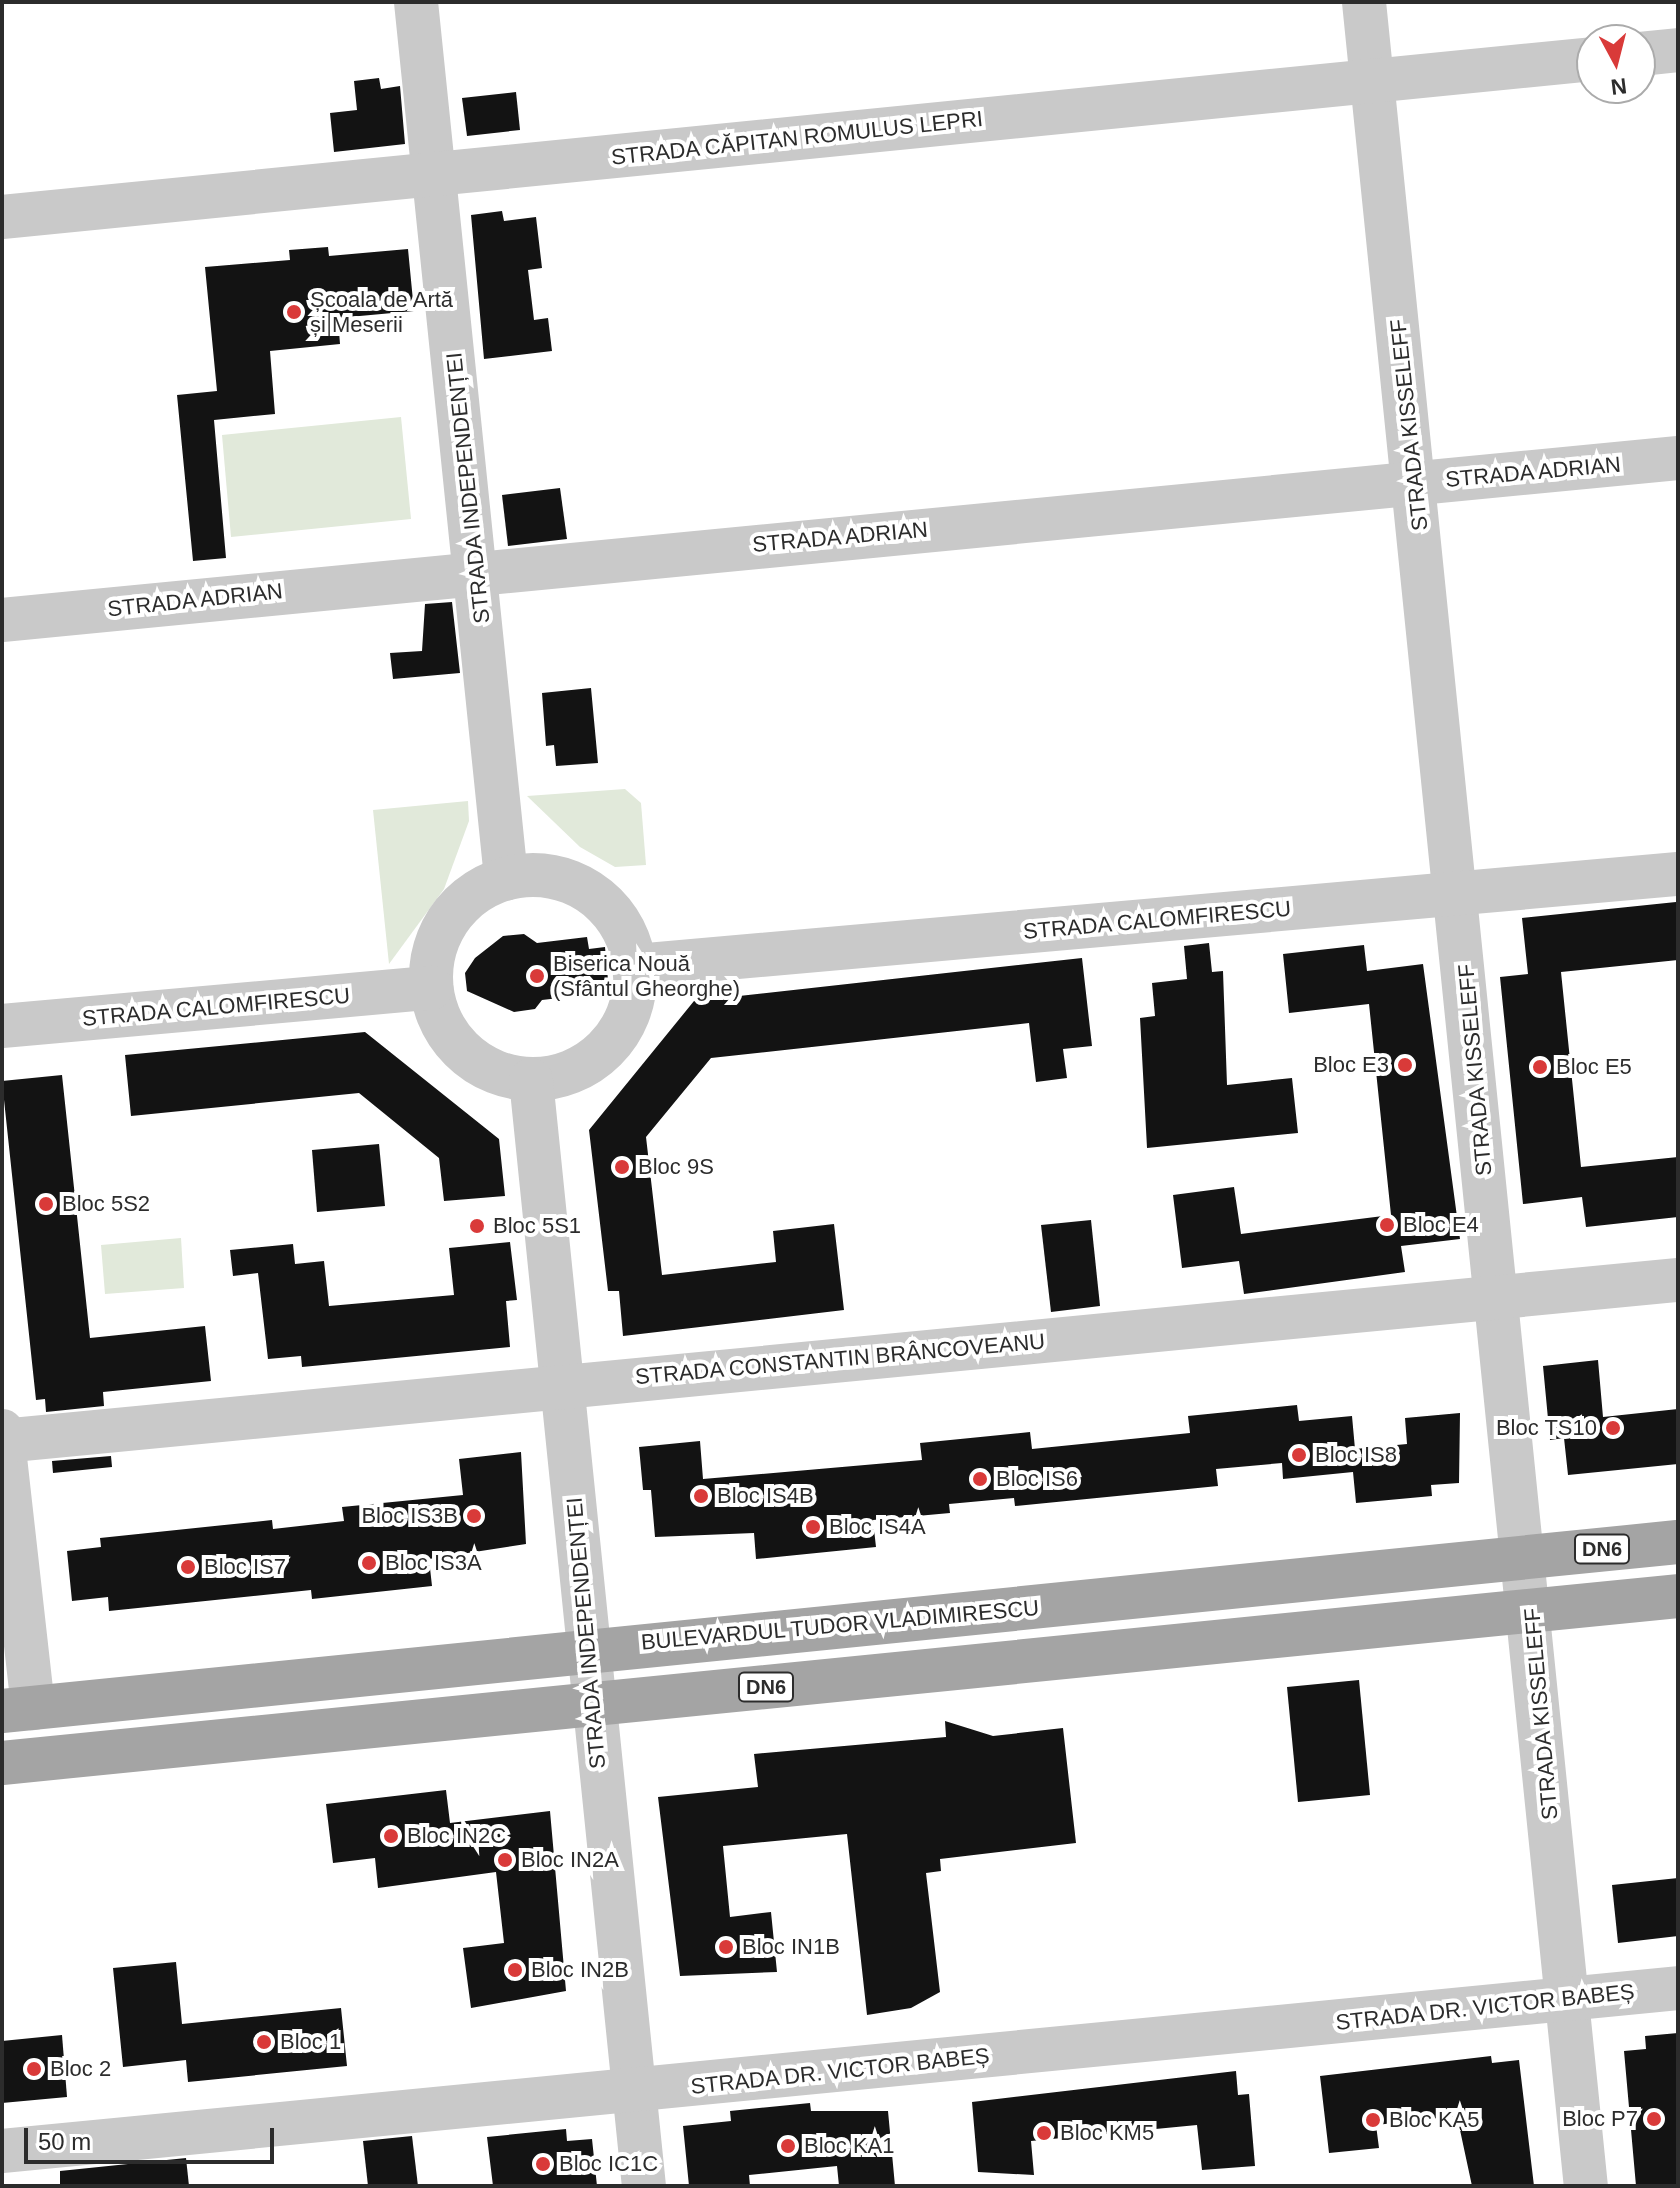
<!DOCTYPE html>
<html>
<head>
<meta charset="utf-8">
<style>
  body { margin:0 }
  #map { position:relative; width:1680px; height:2188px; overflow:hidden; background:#fff; font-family:Arial,sans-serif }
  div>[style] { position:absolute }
  .green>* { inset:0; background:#e1e9da }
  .building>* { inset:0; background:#131313 }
  .minor>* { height:44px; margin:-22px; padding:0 22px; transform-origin:22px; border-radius:22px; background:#c9c9c9 }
  .minor>.ring { margin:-22px; padding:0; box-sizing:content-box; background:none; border:44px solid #c9c9c9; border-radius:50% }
  .major>* { height:44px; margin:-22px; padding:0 22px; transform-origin:22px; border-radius:22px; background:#a4a4a4 }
  .dots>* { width:22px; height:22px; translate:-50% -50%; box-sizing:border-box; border:4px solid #fff; border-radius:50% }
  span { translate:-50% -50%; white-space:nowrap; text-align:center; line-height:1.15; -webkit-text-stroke:8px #fff; paint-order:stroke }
  .shield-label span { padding:2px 6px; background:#fff; border:2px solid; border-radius:6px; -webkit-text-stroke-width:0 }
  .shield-label { font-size:20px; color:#2c2c2c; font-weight:700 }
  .street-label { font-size:22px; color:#2c2c2c }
  .poi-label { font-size:22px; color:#2c2c2c }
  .left { translate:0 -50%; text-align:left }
  .right { translate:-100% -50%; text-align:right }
  .frame { position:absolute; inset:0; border:4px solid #2c2c2c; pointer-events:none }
  .north { position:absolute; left:1576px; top:24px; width:80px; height:80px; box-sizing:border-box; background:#fff; border:2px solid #ababab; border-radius:50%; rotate:173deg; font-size:22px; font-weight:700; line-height:32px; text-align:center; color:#2c2c2c }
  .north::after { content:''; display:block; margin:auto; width:28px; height:36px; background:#d93a39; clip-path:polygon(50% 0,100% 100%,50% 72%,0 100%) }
  .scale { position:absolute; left:24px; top:2128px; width:250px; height:36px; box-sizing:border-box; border:4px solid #2c2c2c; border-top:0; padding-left:10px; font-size:24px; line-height:28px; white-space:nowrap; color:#2c2c2c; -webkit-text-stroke:6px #fff; paint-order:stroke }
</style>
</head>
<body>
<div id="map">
  <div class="green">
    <div style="clip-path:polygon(401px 417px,411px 519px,231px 537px,222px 435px)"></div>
    <div style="clip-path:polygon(625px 789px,641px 803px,646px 865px,615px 867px,580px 847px,527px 796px)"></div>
    <div style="clip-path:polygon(468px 801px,469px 821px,444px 889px,389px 964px,373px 810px)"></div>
    <div style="clip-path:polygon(181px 1238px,184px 1288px,105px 1294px,101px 1245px)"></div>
  </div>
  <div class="building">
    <div style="clip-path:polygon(379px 78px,381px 89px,400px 86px,405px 144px,334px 152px,330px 113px,357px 110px,354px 81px)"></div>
    <div style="clip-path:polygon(516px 92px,520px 130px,467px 136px,462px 98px)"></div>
    <div style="clip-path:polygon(502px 211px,504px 221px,536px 217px,542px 268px,528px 270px,534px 320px,548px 318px,552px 351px,484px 359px,471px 215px)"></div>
    <div style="clip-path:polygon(328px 247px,329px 256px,408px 249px,414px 311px,338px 318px,340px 344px,270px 351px,275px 414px,214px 420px,226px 558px,193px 561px,177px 395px,217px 391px,205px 267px,290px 260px,289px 250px)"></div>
    <div style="clip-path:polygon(560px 488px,567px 539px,508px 546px,502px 495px)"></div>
    <div style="clip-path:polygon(452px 602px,460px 673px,393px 679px,390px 653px,422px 651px,425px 604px)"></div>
    <div style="clip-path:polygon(591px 688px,598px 763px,556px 766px,554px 745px,546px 746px,542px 693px)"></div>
    <div style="clip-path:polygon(1676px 902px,1678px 960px,1561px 972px,1581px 1167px,1678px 1157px,1678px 1217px,1586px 1227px,1582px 1197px,1523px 1204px,1500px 977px,1528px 974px,1522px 918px)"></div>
    <div style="clip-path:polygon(524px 934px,537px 943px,587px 937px,589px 949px,605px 947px,608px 980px,592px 981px,593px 994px,542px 1000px,535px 1009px,514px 1012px,467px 991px,465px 973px,475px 958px,503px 936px)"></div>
    <div style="clip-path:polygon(1209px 943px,1212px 972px,1223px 971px,1227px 1085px,1292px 1078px,1298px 1133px,1147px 1148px,1140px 1018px,1155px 1016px,1152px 983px,1187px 979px,1184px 946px)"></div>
    <div style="clip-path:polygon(1364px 945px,1367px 971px,1423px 964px,1460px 1239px,1401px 1246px,1405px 1272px,1244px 1294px,1239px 1261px,1182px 1268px,1173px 1195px,1234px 1187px,1241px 1234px,1391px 1215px,1369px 1004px,1289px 1013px,1283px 954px)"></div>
    <div style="clip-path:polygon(1082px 958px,1092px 1046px,1063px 1049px,1067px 1078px,1036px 1082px,1029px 1023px,711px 1058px,646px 1137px,662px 1275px,776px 1262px,773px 1231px,834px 1224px,844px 1310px,623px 1336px,619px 1291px,608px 1291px,589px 1130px,694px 1001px)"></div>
    <div style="clip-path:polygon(365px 1032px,499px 1139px,505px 1196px,444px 1201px,439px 1158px,359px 1093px,131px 1116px,125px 1055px)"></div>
    <div style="clip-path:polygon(62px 1075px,90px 1338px,205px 1326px,211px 1381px,103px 1392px,104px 1406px,46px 1412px,45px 1399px,36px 1400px,2px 1081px)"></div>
    <div style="clip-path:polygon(379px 1144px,385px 1206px,317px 1212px,312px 1150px)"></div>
    <div style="clip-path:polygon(1091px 1220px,1100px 1306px,1051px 1312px,1041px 1225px)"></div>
    <div style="clip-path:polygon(510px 1242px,517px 1300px,506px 1301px,510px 1347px,302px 1367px,301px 1356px,268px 1359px,258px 1273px,233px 1276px,230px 1250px,293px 1244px,295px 1264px,324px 1261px,329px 1306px,454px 1295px,449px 1248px)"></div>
    <div style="clip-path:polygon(1598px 1360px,1603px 1417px,1678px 1409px,1678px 1464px,1568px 1475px,1564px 1438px,1550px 1440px,1543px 1366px)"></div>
    <div style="clip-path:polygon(1297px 1405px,1299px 1421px,1352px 1416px,1355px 1449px,1407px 1444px,1405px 1418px,1460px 1413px,1459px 1483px,1431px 1485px,1432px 1496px,1356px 1503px,1353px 1472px,1283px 1479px,1282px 1463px,1216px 1469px,1218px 1486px,1015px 1506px,1014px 1498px,949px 1504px,950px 1513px,873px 1520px,876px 1547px,756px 1559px,754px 1533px,655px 1537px,651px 1490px,643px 1490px,639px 1447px,700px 1441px,703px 1479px,922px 1460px,920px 1443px,1030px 1432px,1032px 1449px,1190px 1433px,1188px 1416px)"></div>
    <div style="clip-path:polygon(521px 1452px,526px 1544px,429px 1559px,432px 1586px,312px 1599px,311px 1590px,109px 1611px,108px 1597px,72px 1601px,67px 1551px,101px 1547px,100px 1538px,272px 1520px,273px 1529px,344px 1521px,342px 1507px,463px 1495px,459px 1459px)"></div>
    <div style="clip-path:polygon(111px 1456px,112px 1467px,53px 1473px,52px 1461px)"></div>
    <div style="clip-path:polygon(1359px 1680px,1370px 1795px,1298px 1802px,1287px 1687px)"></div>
    <div style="clip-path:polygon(945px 1721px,993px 1736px,1063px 1728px,1076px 1843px,940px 1859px,941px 1871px,926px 1873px,940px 1992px,911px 2008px,867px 2015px,847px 1834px,723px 1846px,730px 1917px,771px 1912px,777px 1972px,680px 1976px,658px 1797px,758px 1787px,754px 1754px,946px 1737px)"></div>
    <div style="clip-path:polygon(446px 1790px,450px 1823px,550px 1811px,566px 1991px,471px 2008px,463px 1948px,504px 1943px,496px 1872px,378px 1888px,375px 1858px,333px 1863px,326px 1804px)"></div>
    <div style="clip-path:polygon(1678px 1878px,1678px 1936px,1618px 1943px,1612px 1885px)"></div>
    <div style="clip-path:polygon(176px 1962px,182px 2024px,341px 2008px,347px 2066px,188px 2082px,186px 2060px,123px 2067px,113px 1968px)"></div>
    <div style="clip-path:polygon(1678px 2033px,1678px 2186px,1636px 2186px,1624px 2051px,1646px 2049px,1645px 2036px)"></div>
    <div style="clip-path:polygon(62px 2035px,67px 2097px,2px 2103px,2px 2041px)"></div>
    <div style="clip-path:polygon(1491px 2056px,1492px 2063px,1519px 2060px,1534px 2186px,1472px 2186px,1457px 2116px,1376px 2125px,1379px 2148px,1329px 2153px,1320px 2076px)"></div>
    <div style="clip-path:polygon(1236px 2071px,1238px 2095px,1249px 2094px,1255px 2166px,1202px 2170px,1197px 2125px,1031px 2141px,1034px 2175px,978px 2172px,972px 2102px)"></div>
    <div style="clip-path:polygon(810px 2103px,811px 2111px,888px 2111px,895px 2186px,839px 2186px,837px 2166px,749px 2175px,750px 2186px,689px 2186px,683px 2126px,731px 2121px,730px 2111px)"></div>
    <div style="clip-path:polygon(566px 2129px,567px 2141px,592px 2139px,597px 2186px,493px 2186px,487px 2137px)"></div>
    <div style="clip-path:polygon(412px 2136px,418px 2186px,368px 2186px,363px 2141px)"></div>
    <div style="clip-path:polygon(186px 2158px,189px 2186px,60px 2186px,60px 2171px)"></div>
  </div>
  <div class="minor">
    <div style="left:416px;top:2px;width:881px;rotate:84.13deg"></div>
    <div style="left:1364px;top:2px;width:2195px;rotate:84.2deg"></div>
    <div style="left:1640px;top:54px;width:38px;rotate:-6deg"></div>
    <div style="left:2px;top:217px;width:1598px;rotate:-5.67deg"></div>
    <div style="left:2px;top:620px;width:1684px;rotate:-5.52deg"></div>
    <div class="ring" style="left:431px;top:875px;width:160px;height:160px"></div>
    <div style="left:636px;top:966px;width:1046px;rotate:-5.05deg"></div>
    <div style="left:2px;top:1026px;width:431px;rotate:-5.1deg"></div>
    <div style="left:531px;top:1080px;width:1112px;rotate:84.17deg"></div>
    <div style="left:2px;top:1431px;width:279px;rotate:83.6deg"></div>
    <div style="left:2px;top:1441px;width:1684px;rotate:-5.49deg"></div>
    <div style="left:2px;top:2151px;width:1684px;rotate:-5.55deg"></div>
  </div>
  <div class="major">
    <div style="left:2px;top:1711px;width:1684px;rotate:-5.76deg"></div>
    <div style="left:2px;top:1763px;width:1684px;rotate:-5.69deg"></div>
  </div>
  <div class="dots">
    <div style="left:294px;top:312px;background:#d93a39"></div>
    <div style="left:537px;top:976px;background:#d93a39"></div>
    <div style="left:1405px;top:1065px;background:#d93a39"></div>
    <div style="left:1540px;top:1067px;background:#d93a39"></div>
    <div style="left:622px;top:1167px;background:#d93a39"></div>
    <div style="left:46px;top:1204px;background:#d93a39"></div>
    <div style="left:1387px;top:1225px;background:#d93a39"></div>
    <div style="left:477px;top:1226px;background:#d93a39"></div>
    <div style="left:1613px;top:1428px;background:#d93a39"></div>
    <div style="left:1299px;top:1455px;background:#d93a39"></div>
    <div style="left:980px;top:1479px;background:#d93a39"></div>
    <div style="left:701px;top:1496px;background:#d93a39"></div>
    <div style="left:474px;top:1516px;background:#d93a39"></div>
    <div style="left:813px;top:1527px;background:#d93a39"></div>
    <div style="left:369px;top:1563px;background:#d93a39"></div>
    <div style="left:188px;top:1567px;background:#d93a39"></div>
    <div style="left:391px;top:1836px;background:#d93a39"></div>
    <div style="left:505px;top:1860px;background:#d93a39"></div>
    <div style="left:726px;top:1947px;background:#d93a39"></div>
    <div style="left:515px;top:1970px;background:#d93a39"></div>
    <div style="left:264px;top:2042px;background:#d93a39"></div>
    <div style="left:34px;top:2069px;background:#d93a39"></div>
    <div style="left:1654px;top:2119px;background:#d93a39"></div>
    <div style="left:1373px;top:2120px;background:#d93a39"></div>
    <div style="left:1044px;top:2133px;background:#d93a39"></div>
    <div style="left:788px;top:2146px;background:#d93a39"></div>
    <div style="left:543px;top:2164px;background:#d93a39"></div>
  </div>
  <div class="shield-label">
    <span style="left:1602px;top:1549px">DN6</span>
    <span style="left:766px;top:1687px">DN6</span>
  </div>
  <div class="street-label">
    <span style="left:797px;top:138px;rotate:-6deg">STRADA CĂPITAN ROMULUS LEPRI</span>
    <span style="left:1409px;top:425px;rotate:-96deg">STRADA KISSELEFF</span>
    <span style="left:1533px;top:472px;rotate:-5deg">STRADA ADRIAN</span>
    <span style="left:468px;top:488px;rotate:-96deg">STRADA INDEPENDENȚEI</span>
    <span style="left:840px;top:537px;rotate:-5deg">STRADA ADRIAN</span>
    <span style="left:195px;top:600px;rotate:-6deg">STRADA ADRIAN</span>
    <span style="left:1157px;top:920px;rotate:-5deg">STRADA CALOMFIRESCU</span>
    <span style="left:216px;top:1007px;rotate:-5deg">STRADA CALOMFIRESCU</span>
    <span style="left:1475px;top:1070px;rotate:-95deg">STRADA KISSELEFF</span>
    <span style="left:840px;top:1359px;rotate:-5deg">STRADA CONSTANTIN BRÂNCOVEANU</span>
    <span style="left:840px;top:1625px;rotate:-5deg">BULEVARDUL TUDOR VLADIMIRESCU</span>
    <span style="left:586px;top:1633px;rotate:-95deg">STRADA INDEPENDENȚEI</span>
    <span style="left:1541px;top:1714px;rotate:-95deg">STRADA KISSELEFF</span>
    <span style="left:1485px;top:2007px;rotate:-6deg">STRADA DR. VICTOR BABEȘ</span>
    <span style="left:840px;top:2071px;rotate:-6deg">STRADA DR. VICTOR BABEȘ</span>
  </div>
  <div class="poi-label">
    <span class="left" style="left:310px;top:312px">Școala de Artă<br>și Meserii</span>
    <span class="left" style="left:553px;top:976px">Biserica Nouă<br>(Sfântul Gheorghe)</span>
    <span class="right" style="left:1389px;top:1065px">Bloc E3</span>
    <span class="left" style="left:1556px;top:1067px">Bloc E5</span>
    <span class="left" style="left:638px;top:1167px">Bloc 9S</span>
    <span class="left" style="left:62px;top:1204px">Bloc 5S2</span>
    <span class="left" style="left:1403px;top:1225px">Bloc E4</span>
    <span class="left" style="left:493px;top:1226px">Bloc 5S1</span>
    <span class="right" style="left:1597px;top:1428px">Bloc TS10</span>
    <span class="left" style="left:1315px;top:1455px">Bloc IS8</span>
    <span class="left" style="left:996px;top:1479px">Bloc IS6</span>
    <span class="left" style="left:717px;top:1496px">Bloc IS4B</span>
    <span class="right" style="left:458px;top:1516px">Bloc IS3B</span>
    <span class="left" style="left:829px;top:1527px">Bloc IS4A</span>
    <span class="left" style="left:385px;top:1563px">Bloc IS3A</span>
    <span class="left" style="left:204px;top:1567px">Bloc IS7</span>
    <span class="left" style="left:407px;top:1836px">Bloc IN2C</span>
    <span class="left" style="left:521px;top:1860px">Bloc IN2A</span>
    <span class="left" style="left:742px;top:1947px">Bloc IN1B</span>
    <span class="left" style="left:531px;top:1970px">Bloc IN2B</span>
    <span class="left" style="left:280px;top:2042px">Bloc 1</span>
    <span class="left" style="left:50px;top:2069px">Bloc 2</span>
    <span class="right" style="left:1638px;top:2119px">Bloc P7</span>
    <span class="left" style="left:1389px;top:2120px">Bloc KA5</span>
    <span class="left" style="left:1060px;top:2133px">Bloc KM5</span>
    <span class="left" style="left:804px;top:2146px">Bloc KA1</span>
    <span class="left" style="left:559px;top:2164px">Bloc IC1C</span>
  </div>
  <div class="frame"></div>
  <div class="north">N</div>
  <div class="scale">50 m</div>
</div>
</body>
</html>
